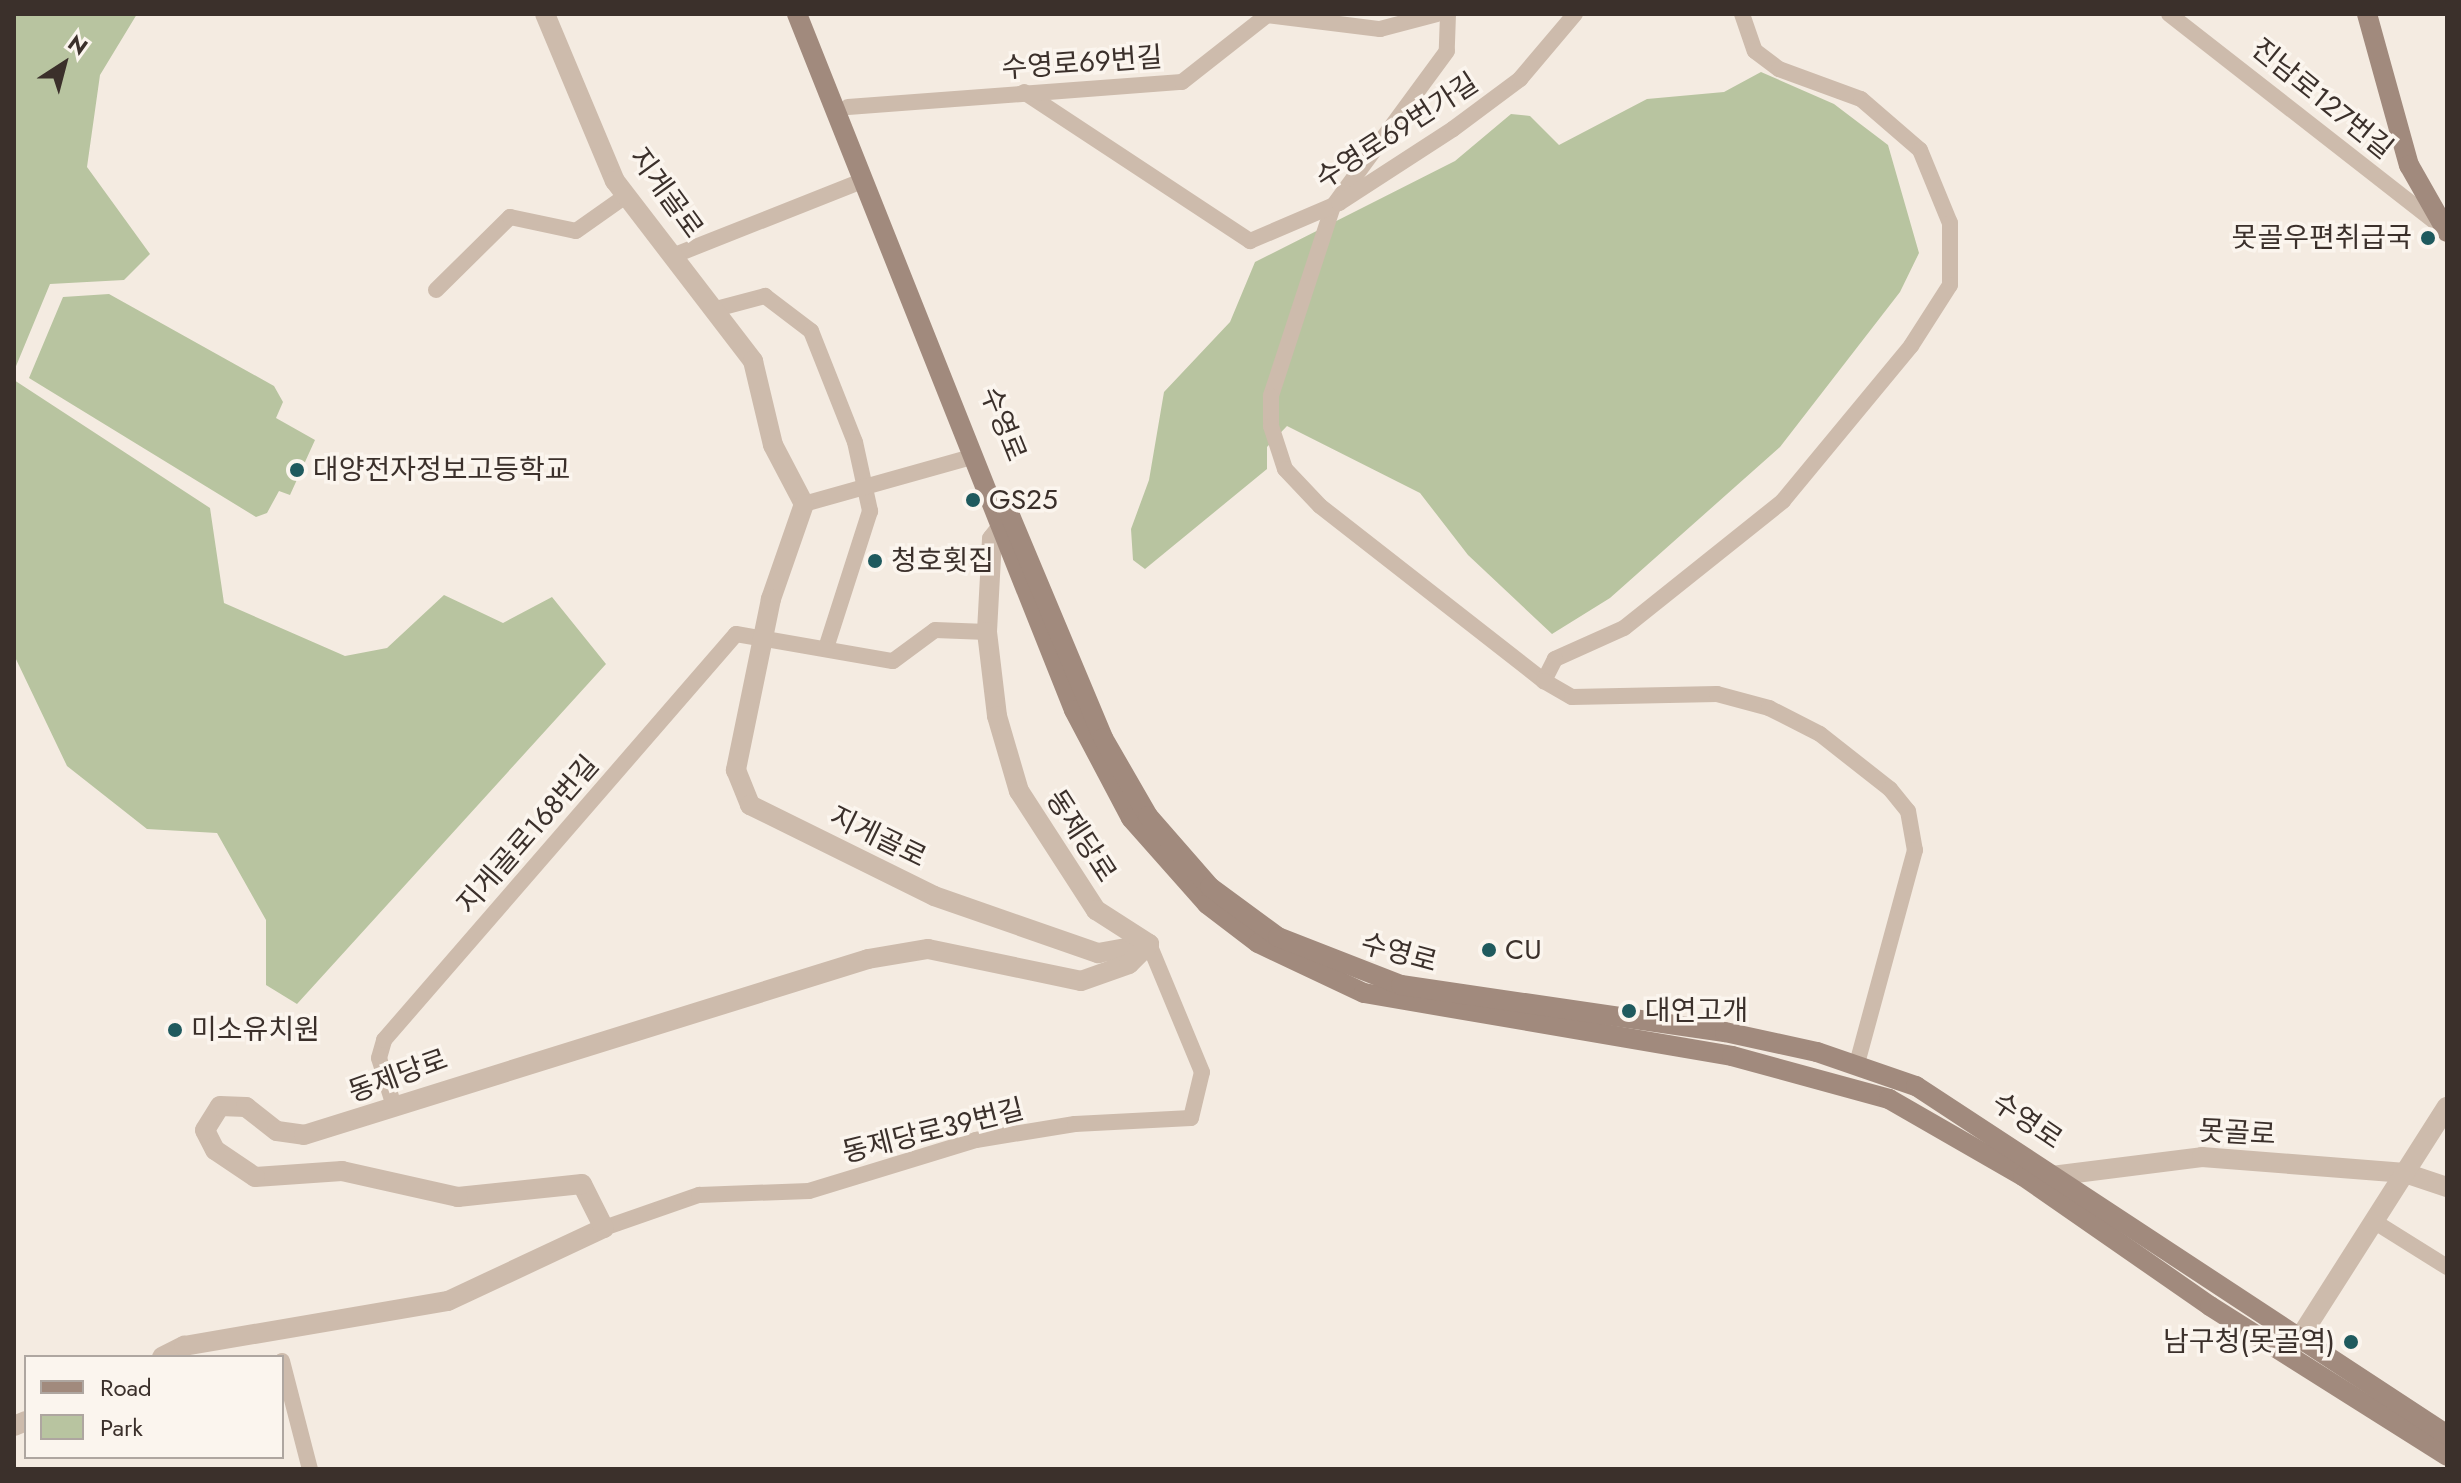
<!DOCTYPE html>
<html>
<head>
<meta charset="utf-8">
<style>
  body { margin:0 }
  #map { position:relative; width:2461px; height:1483px; overflow:hidden; background:#f4ebe1; font-family:Jost,"Noto Sans KR",sans-serif }
  div>[style] { position:absolute }
  .green>* { inset:0; background:#b8c4a0 }
  .minor>* { height:16px; margin:-8px; padding:0 8px; transform-origin:8px; border-radius:8px; background:#cdbbac }
  .tertiary>* { height:20px; margin:-10px; padding:0 10px; transform-origin:10px; border-radius:10px; background:#cdbbac }
  .secondary>* { height:20px; margin:-10px; padding:0 10px; transform-origin:10px; border-radius:10px; background:#a18a7d }
  .dots>* { width:22px; height:22px; translate:-50% -50%; box-sizing:border-box; border:4px solid #fbf5ee; border-radius:50% }
  span { translate:-50% -50%; white-space:nowrap; text-align:center; line-height:1.15; -webkit-text-stroke:7px #fbf5ee; paint-order:stroke }
  .street-label { font-size:28px; color:#3b302b }
  .poi-label { font-size:28px; color:#3b302b }
  .right { translate:-100% -50%; text-align:right }
  .left { translate:0 -50%; text-align:left }
  .frame { position:absolute; inset:0; border:16px solid #3b302b; pointer-events:none }
  .legend { position:absolute; left:24px; top:1355px; width:260px; height:104px; box-sizing:border-box; background:#fbf5ee; border:2px solid #aea6a0; margin:0; padding:10px 14px; list-style:none; font-size:24px; color:#3b302b }
  .legend li { display:flex; align-items:center; gap:16px; height:40px }
  .legend b { width:40px; border:2px solid #aea6a0 }
  .north { position:absolute; left:24px; top:24px; width:80px; height:80px; -webkit-text-stroke:6px #fbf5ee; paint-order:stroke; rotate:36deg; font-size:22px; font-weight:700; line-height:32px; text-align:center; color:#3b302b }
  .north::after { content:''; display:block; margin:auto; width:28px; height:36px; background:#3b302b; clip-path:polygon(50% 0,100% 100%,50% 72%,0 100%) }
</style>
</head>
<body>
<div id="map">
  <div class="green">
    <div style="clip-path:polygon(14px 14px,137px 14px,100px 75px,87px 167px,150px 254px,124px 280px,50px 284px,14px 371px)"></div>
    <div style="clip-path:polygon(1761px 72px,1834px 104px,1888px 145px,1919px 253px,1900px 292px,1780px 447px,1610px 598px,1552px 634px,1468px 555px,1420px 493px,1287px 426px,1267px 447px,1267px 469px,1145px 569px,1133px 560px,1131px 529px,1149px 480px,1164px 392px,1230px 322px,1255px 262px,1455px 161px,1511px 114px,1530px 116px,1559px 145px,1647px 99px,1724px 92px)"></div>
    <div style="clip-path:polygon(109px 294px,274px 386px,283px 402px,276px 418px,315px 440px,290px 495px,279px 491px,267px 513px,256px 517px,29px 378px,63px 297px)"></div>
    <div style="clip-path:polygon(14px 380px,210px 508px,224px 603px,345px 656px,387px 648px,444px 595px,503px 623px,552px 597px,606px 664px,297px 1004px,266px 985px,266px 920px,217px 833px,147px 829px,67px 766px,14px 655px)"></div>
  </div>
  <div class="minor">
    <div style="left:1448px;top:14px;width:37px;rotate:92deg"></div>
    <div style="left:1447px;top:51px;width:192px;rotate:126.3deg"></div>
    <div style="left:1333px;top:206px;width:200px;rotate:108.1deg"></div>
    <div style="left:1271px;top:396px;width:30px;rotate:90deg"></div>
    <div style="left:1271px;top:426px;width:45px;rotate:72deg"></div>
    <div style="left:1285px;top:469px;width:51px;rotate:46.6deg"></div>
    <div style="left:1320px;top:506px;width:284px;rotate:38deg"></div>
    <div style="left:1742px;top:14px;width:39px;rotate:71deg"></div>
    <div style="left:1755px;top:51px;width:30px;rotate:37deg"></div>
    <div style="left:1779px;top:69px;width:87px;rotate:20.1deg"></div>
    <div style="left:1861px;top:99px;width:78px;rotate:40.8deg"></div>
    <div style="left:1920px;top:150px;width:79px;rotate:67.7deg"></div>
    <div style="left:1950px;top:223px;width:62px;rotate:90deg"></div>
    <div style="left:1950px;top:285px;width:72px;rotate:122.6deg"></div>
    <div style="left:1911px;top:346px;width:201px;rotate:129.6deg"></div>
    <div style="left:1783px;top:501px;width:203px;rotate:141.4deg"></div>
    <div style="left:1624px;top:628px;width:76px;rotate:155.8deg"></div>
    <div style="left:1555px;top:659px;width:25px;rotate:117deg"></div>
    <div style="left:1544px;top:681px;width:32px;rotate:30deg"></div>
    <div style="left:1572px;top:697px;width:145px;rotate:-1.2deg"></div>
    <div style="left:1717px;top:694px;width:54px;rotate:15.1deg"></div>
    <div style="left:1769px;top:708px;width:57px;rotate:27deg"></div>
    <div style="left:1820px;top:734px;width:89px;rotate:38.2deg"></div>
    <div style="left:1890px;top:789px;width:28px;rotate:51deg"></div>
    <div style="left:1908px;top:811px;width:40px;rotate:80deg"></div>
    <div style="left:1915px;top:850px;width:222px;rotate:105.2deg"></div>
    <div style="left:2169px;top:14px;width:344px;rotate:38deg"></div>
    <div style="left:1024px;top:92px;width:271px;rotate:33.4deg"></div>
    <div style="left:1250px;top:241px;width:97px;rotate:-23.1deg"></div>
    <div style="left:1339px;top:203px;width:136px;rotate:-33deg"></div>
    <div style="left:1453px;top:129px;width:84px;rotate:-36.7deg"></div>
    <div style="left:1520px;top:79px;width:85px;rotate:-49.8deg"></div>
    <div style="left:848px;top:107px;width:335px;rotate:-4.3deg"></div>
    <div style="left:1182px;top:82px;width:108px;rotate:-38.2deg"></div>
    <div style="left:1267px;top:15px;width:114px;rotate:7.1deg"></div>
    <div style="left:1380px;top:29px;width:59px;rotate:-14.7deg"></div>
    <div style="left:675px;top:255px;width:201px;rotate:-21.6deg"></div>
    <div style="left:436px;top:290px;width:104px;rotate:-44.6deg"></div>
    <div style="left:510px;top:217px;width:67px;rotate:12deg"></div>
    <div style="left:576px;top:231px;width:62px;rotate:-35.2deg"></div>
    <div style="left:716px;top:309px;width:51px;rotate:-14.9deg"></div>
    <div style="left:765px;top:296px;width:58px;rotate:37.3deg"></div>
    <div style="left:811px;top:331px;width:119px;rotate:68.4deg"></div>
    <div style="left:855px;top:442px;width:71px;rotate:77.7deg"></div>
    <div style="left:870px;top:511px;width:144px;rotate:107.8deg"></div>
    <div style="left:804px;top:504px;width:173px;rotate:-15.7deg"></div>
    <div style="left:393px;top:1103px;width:47px;rotate:-107.3deg"></div>
    <div style="left:379px;top:1058px;width:19px;rotate:-74deg"></div>
    <div style="left:384px;top:1040px;width:537px;rotate:-49.07deg"></div>
    <div style="left:736px;top:634px;width:159px;rotate:9.8deg"></div>
    <div style="left:893px;top:661px;width:52px;rotate:-36.4deg"></div>
    <div style="left:935px;top:630px;width:52px;rotate:2.2deg"></div>
    <div style="left:2375px;top:1222px;width:85px;rotate:32deg"></div>
    <div style="left:604px;top:1228px;width:101px;rotate:-19.2deg"></div>
    <div style="left:699px;top:1195px;width:110px;rotate:-2.1deg"></div>
    <div style="left:809px;top:1191px;width:175px;rotate:-17deg"></div>
    <div style="left:976px;top:1140px;width:100px;rotate:-9.2deg"></div>
    <div style="left:1075px;top:1124px;width:116px;rotate:-3deg"></div>
    <div style="left:1191px;top:1118px;width:47px;rotate:-76.6deg"></div>
    <div style="left:1202px;top:1072px;width:139px;rotate:-112.5deg"></div>
    <div style="left:282px;top:1361px;width:112px;rotate:75.5deg"></div>
  </div>
  <div class="tertiary">
    <div style="left:545px;top:14px;width:181px;rotate:67.3deg"></div>
    <div style="left:615px;top:181px;width:227px;rotate:52.5deg"></div>
    <div style="left:753px;top:361px;width:86px;rotate:76.6deg"></div>
    <div style="left:773px;top:445px;width:67px;rotate:62.3deg"></div>
    <div style="left:804px;top:504px;width:101px;rotate:109.2deg"></div>
    <div style="left:771px;top:599px;width:175px;rotate:101.6deg"></div>
    <div style="left:736px;top:770px;width:38px;rotate:68deg"></div>
    <div style="left:750px;top:805px;width:205px;rotate:26.3deg"></div>
    <div style="left:934px;top:896px;width:174px;rotate:19.2deg"></div>
    <div style="left:1098px;top:953px;width:52px;rotate:-10deg"></div>
    <div style="left:1010px;top:516px;width:29px;rotate:128deg"></div>
    <div style="left:992px;top:539px;width:93px;rotate:93.1deg"></div>
    <div style="left:987px;top:632px;width:85px;rotate:83.2deg"></div>
    <div style="left:997px;top:716px;width:78px;rotate:73.7deg"></div>
    <div style="left:1019px;top:791px;width:142px;rotate:57.1deg"></div>
    <div style="left:1096px;top:910px;width:63px;rotate:32.7deg"></div>
    <div style="left:2044px;top:1177px;width:159px;rotate:-7.2deg"></div>
    <div style="left:2202px;top:1157px;width:204px;rotate:4.5deg"></div>
    <div style="left:2405px;top:1173px;width:44px;rotate:18.4deg"></div>
    <div style="left:2290px;top:1353px;width:292px;rotate:-57.5deg"></div>
    <div style="left:162px;top:1357px;width:25px;rotate:-27deg"></div>
    <div style="left:184px;top:1346px;width:268px;rotate:-9.7deg"></div>
    <div style="left:448px;top:1301px;width:172px;rotate:-25.1deg"></div>
    <div style="left:604px;top:1228px;width:49px;rotate:-116.6deg"></div>
    <div style="left:582px;top:1184px;width:125px;rotate:174deg"></div>
    <div style="left:458px;top:1197px;width:119px;rotate:-167.4deg"></div>
    <div style="left:342px;top:1171px;width:87px;rotate:176.1deg"></div>
    <div style="left:255px;top:1177px;width:48px;rotate:-146deg"></div>
    <div style="left:215px;top:1150px;width:22px;rotate:-117deg"></div>
    <div style="left:205px;top:1130px;width:28px;rotate:-58deg"></div>
    <div style="left:220px;top:1106px;width:26px;rotate:2deg"></div>
    <div style="left:246px;top:1107px;width:39px;rotate:38deg"></div>
    <div style="left:277px;top:1131px;width:27px;rotate:8deg"></div>
    <div style="left:304px;top:1135px;width:591px;rotate:-17.33deg"></div>
    <div style="left:868px;top:959px;width:61px;rotate:-9.5deg"></div>
    <div style="left:928px;top:949px;width:156px;rotate:11.8deg"></div>
    <div style="left:1081px;top:981px;width:51px;rotate:-19.5deg"></div>
    <div style="left:1129px;top:964px;width:28px;rotate:-45deg"></div>
    <div style="left:14px;top:1426px;width:13px;rotate:-23deg"></div>
  </div>
  <div class="secondary">
    <div style="left:797px;top:14px;width:749px;rotate:68.3deg"></div>
    <div style="left:1074px;top:710px;width:122px;rotate:62.2deg"></div>
    <div style="left:1131px;top:818px;width:115px;rotate:48.5deg"></div>
    <div style="left:1207px;top:904px;width:64px;rotate:37.4deg"></div>
    <div style="left:1258px;top:943px;width:117px;rotate:25.3deg"></div>
    <div style="left:1364px;top:993px;width:373px;rotate:9.7deg"></div>
    <div style="left:1732px;top:1056px;width:163px;rotate:15.3deg"></div>
    <div style="left:1889px;top:1099px;width:155px;rotate:29.9deg"></div>
    <div style="left:2023px;top:1176px;width:228px;rotate:34.8deg"></div>
    <div style="left:2210px;top:1306px;width:280px;rotate:32.3deg"></div>
    <div style="left:2367px;top:14px;width:157px;rotate:74.5deg"></div>
    <div style="left:2409px;top:165px;width:77px;rotate:60.4deg"></div>
    <div style="left:1009px;top:513px;width:244px;rotate:67.3deg"></div>
    <div style="left:1103px;top:738px;width:90px;rotate:60deg"></div>
    <div style="left:1148px;top:816px;width:94px;rotate:48.9deg"></div>
    <div style="left:1210px;top:887px;width:84px;rotate:36.3deg"></div>
    <div style="left:1278px;top:937px;width:132px;rotate:21.3deg"></div>
    <div style="left:1401px;top:985px;width:327px;rotate:8.3deg"></div>
    <div style="left:1725px;top:1032px;width:94px;rotate:12.3deg"></div>
    <div style="left:1817px;top:1052px;width:105px;rotate:19deg"></div>
    <div style="left:1916px;top:1086px;width:635px;rotate:33.31deg"></div>
  </div>
  <div class="dots">
    <div style="left:2428px;top:238px;background:#1f5a5e"></div>
    <div style="left:297px;top:470px;background:#1f5a5e"></div>
    <div style="left:973px;top:500px;background:#1f5a5e"></div>
    <div style="left:875px;top:561px;background:#1f5a5e"></div>
    <div style="left:1489px;top:950px;background:#1f5a5e"></div>
    <div style="left:1629px;top:1011px;background:#1f5a5e"></div>
    <div style="left:175px;top:1030px;background:#1f5a5e"></div>
    <div style="left:2351px;top:1342px;background:#1f5a5e"></div>
  </div>
  <div class="street-label">
    <span style="left:1082px;top:63px;rotate:-4deg">수영로69번길</span>
    <span style="left:2322px;top:99px;rotate:39deg">진남로127번길</span>
    <span style="left:1397px;top:131px;rotate:-33deg">수영로69번가길</span>
    <span style="left:666px;top:193px;rotate:54deg">지게골로</span>
    <span style="left:1003px;top:424px;rotate:68deg">수영로</span>
    <span style="left:528px;top:835px;rotate:-49deg">지게골로168번길</span>
    <span style="left:1081px;top:836px;rotate:57deg">동제당로</span>
    <span style="left:878px;top:837px;rotate:26deg">지게골로</span>
    <span style="left:1399px;top:953px;rotate:15deg">수영로</span>
    <span style="left:398px;top:1076px;rotate:-20deg">동제당로</span>
    <span style="left:2027px;top:1121px;rotate:34deg">수영로</span>
    <span style="left:933px;top:1131px;rotate:-14deg">동제당로39번길</span>
    <span style="left:2237px;top:1133px;rotate:3deg">못골로</span>
  </div>
  <div class="poi-label">
    <span class="right" style="left:2412px;top:238px">못골우편취급국</span>
    <span class="left" style="left:313px;top:470px">대양전자정보고등학교</span>
    <span class="left" style="left:989px;top:500px">GS25</span>
    <span class="left" style="left:891px;top:561px">청호횟집</span>
    <span class="left" style="left:1505px;top:950px">CU</span>
    <span class="left" style="left:1645px;top:1011px">대연고개</span>
    <span class="left" style="left:191px;top:1030px">미소유치원</span>
    <span class="right" style="left:2335px;top:1342px">남구청(못골역)</span>
  </div>
  <div class="frame"></div>
  <ul class="legend">
  <li><b style="height:10px;background:#a18a7d"></b>Road</li>
  <li><b style="height:22px;background:#b8c4a0"></b>Park</li>
  </ul>
  <div class="north">N</div>
</div>
</body>
</html>
